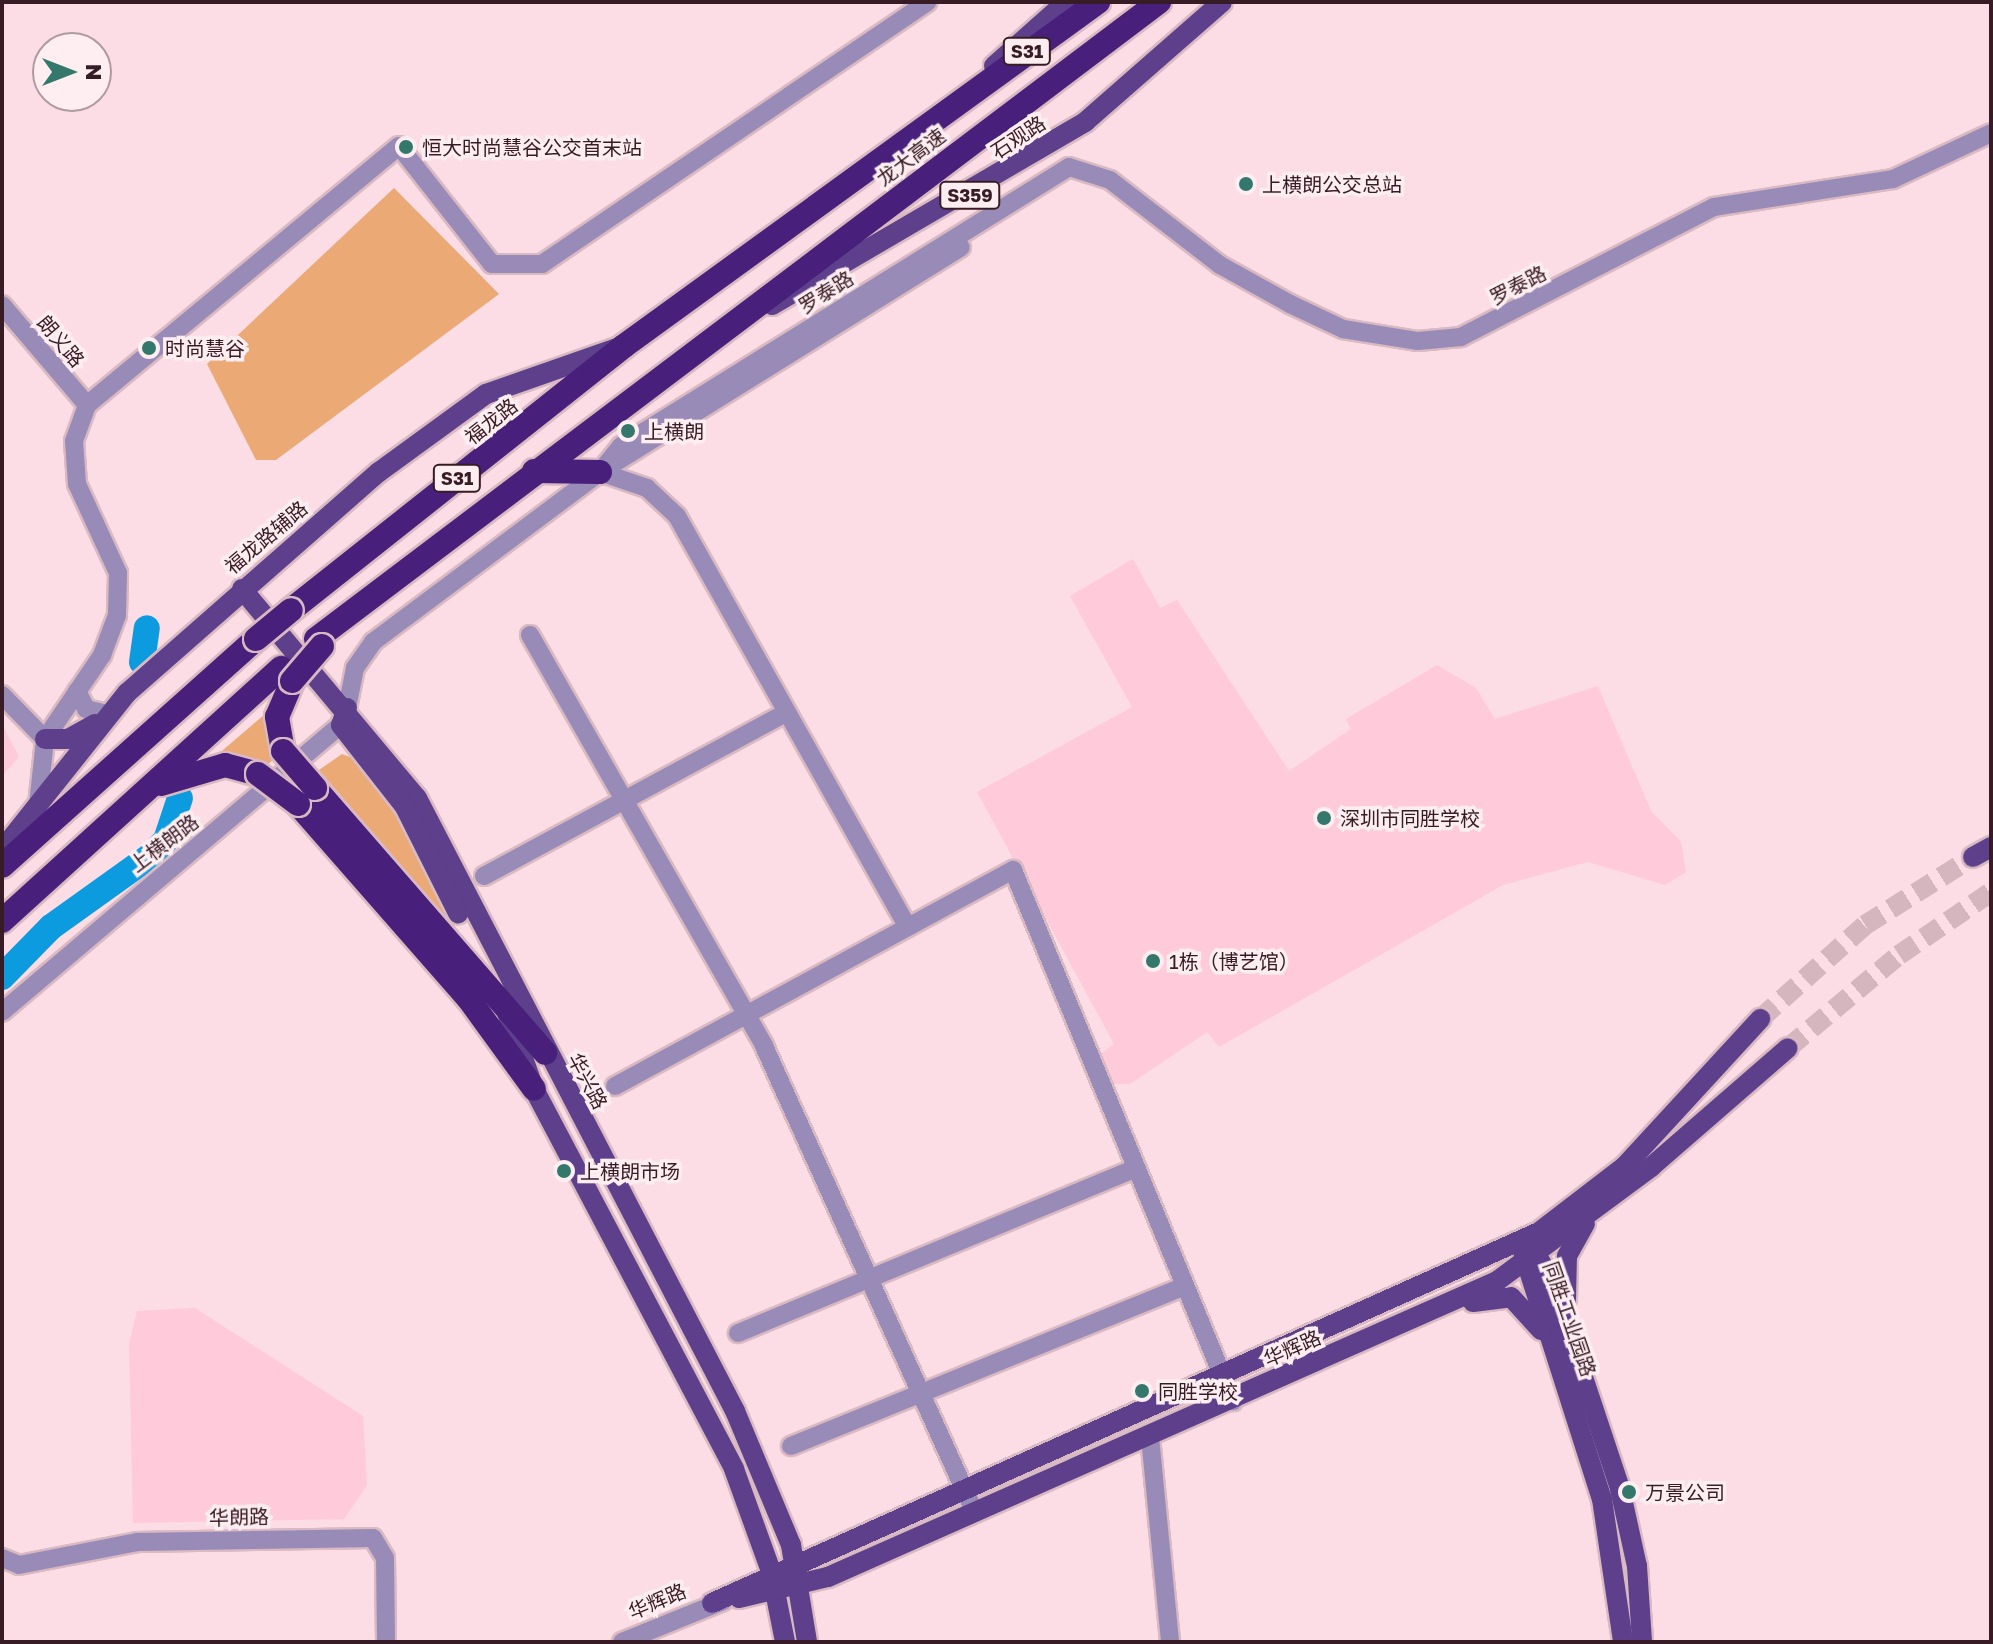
<!DOCTYPE html>
<html>
<head>
<meta charset="utf-8">
<style>
  body { margin:0 }
  #map { position:relative; width:1993px; height:1644px; overflow:hidden; background:#fcdce5; font-family:"Golos Text","Noto Sans SC",sans-serif }
  div>[style] { position:absolute }
  .built>* { inset:0; background:#ffcada }
  .green>* { inset:0; background:#eba975 }
  .river>* { height:26px; margin:-13px; padding:0 13px; transform-origin:13px; border-radius:13px; background:#0c9bdf }
  .major-tunnel>* { height:20px; margin-top:-10px; transform-origin:0; background:repeating-linear-gradient(90deg,#d5b6bf 0 20px,transparent 0 30px) }
  .roads { filter:drop-shadow(2px 0 #d9b9c2) drop-shadow(-2px 0 #d9b9c2) drop-shadow(0 2px #d9b9c2) drop-shadow(0 -2px #d9b9c2) }
  .minor>* { height:18px; margin:-9px; padding:0 9px; transform-origin:9px; border-radius:9px; background:#998bb7 }
  .major>* { height:20px; margin:-10px; padding:0 10px; transform-origin:10px; border-radius:10px; background:#5d3f8c }
  .highway>* { height:24px; margin:-12px; padding:0 12px; transform-origin:12px; border-radius:12px; background:#481f7b }
  .bridges { filter:drop-shadow(2px 0 #d9b9c2) drop-shadow(-2px 0 #d9b9c2) drop-shadow(0 2px #d9b9c2) drop-shadow(0 -2px #d9b9c2) }
  .highway-bridge>* { height:24px; margin:-12px; padding:0 12px; transform-origin:12px; border-radius:12px; background:#481f7b }
  .dots>* { width:22px; height:22px; translate:-50% -50%; box-sizing:border-box; border:4px solid #feeef2; border-radius:50% }
  span { translate:-50% -50%; white-space:nowrap; text-align:center; line-height:1.15; -webkit-text-stroke:7px #feeef2; paint-order:stroke }
  .shield-label span { padding:2px 6px; background:#feeef2; border:2px solid; border-radius:6px; -webkit-text-stroke-width:0 }
  .shield-label { font-size:18px; color:#381c25; font-weight:700 }
  .street-label { font-size:20px; color:#381c25 }
  .poi-label { font-size:20px; color:#381c25 }
  .left { translate:0 -50%; text-align:left }
  .frame { position:absolute; inset:0; border:4px solid #381c25; pointer-events:none }
  .north { position:absolute; left:32px; top:32px; width:80px; height:80px; box-sizing:border-box; background:#feeef2; border:2px solid #af9aa0; border-radius:50%; rotate:90deg; font-size:22px; font-weight:700; line-height:32px; text-align:center; color:#381c25 }
  .north::after { content:''; display:block; margin:auto; width:28px; height:36px; background:#34786b; clip-path:polygon(50% 0,100% 100%,50% 72%,0 100%) }
</style>
</head>
<body>
<div id="map">
  <div class="built">
    <div style="clip-path:polygon(1133px 559px,1160px 608px,1177px 600px,1289px 771px,1351px 729px,1346px 719px,1437px 665px,1476px 688px,1495px 719px,1598px 686px,1651px 811px,1681px 842px,1686px 872px,1665px 885px,1588px 862px,1503px 885px,1219px 1047px,1207px 1032px,1130px 1084px,1114px 1084px,1097px 1057px,1114px 1044px,977px 792px,1132px 707px,1070px 596px)"></div>
    <div style="clip-path:polygon(2px 724px,19px 757px,2px 776px)"></div>
    <div style="clip-path:polygon(195px 1308px,363px 1416px,367px 1485px,344px 1519px,133px 1523px,129px 1344px,137px 1311px)"></div>
  </div>
  <div class="green">
    <div style="clip-path:polygon(394px 188px,499px 294px,276px 460px,256px 460px,207px 364px)"></div>
    <div style="clip-path:polygon(264px 715px,276px 757px,262px 770px,216px 756px)"></div>
    <div style="clip-path:polygon(342px 754px,358px 760px,404px 821px,457px 931px,319px 770px)"></div>
  </div>
  <div class="river">
    <div style="left:142px;top:662px;width:34px;rotate:-82deg"></div>
    <div style="left:2px;top:977px;width:70px;rotate:-45.6deg"></div>
    <div style="left:51px;top:927px;width:122px;rotate:-35.6deg"></div>
    <div style="left:150px;top:856px;width:23px;rotate:-45deg"></div>
    <div style="left:166px;top:840px;width:44px;rotate:-71.6deg"></div>
  </div>
  <div class="major-tunnel">
    <div style="left:1760px;top:1019px;width:141px;rotate:-41.8deg"></div>
    <div style="left:1865px;top:925px;width:128px;rotate:-32.2deg"></div>
    <div style="left:1788px;top:1048px;width:145px;rotate:-40deg"></div>
    <div style="left:1899px;top:955px;width:112px;rotate:-34.4deg"></div>
  </div>
  <div class="roads">
    <div class="minor">
      <div style="left:2px;top:305px;width:131px;rotate:49.6deg"></div>
      <div style="left:600px;top:472px;width:33px;rotate:-51deg"></div>
      <div style="left:621px;top:446px;width:528px;rotate:-31.91deg"></div>
      <div style="left:1069px;top:167px;width:43px;rotate:17.6deg"></div>
      <div style="left:1110px;top:180px;width:139px;rotate:37.7deg"></div>
      <div style="left:1220px;top:265px;width:80px;rotate:29.1deg"></div>
      <div style="left:1290px;top:304px;width:59px;rotate:25.3deg"></div>
      <div style="left:1343px;top:329px;width:76px;rotate:9.1deg"></div>
      <div style="left:1418px;top:341px;width:43px;rotate:-5.3deg"></div>
      <div style="left:1461px;top:337px;width:284px;rotate:-27.2deg"></div>
      <div style="left:1714px;top:207px;width:181px;rotate:-8.9deg"></div>
      <div style="left:1893px;top:179px;width:108px;rotate:-25.1deg"></div>
      <div style="left:600px;top:472px;width:50px;rotate:18.8deg"></div>
      <div style="left:647px;top:488px;width:41px;rotate:43deg"></div>
      <div style="left:677px;top:516px;width:470px;rotate:60.7deg"></div>
      <div style="left:530px;top:635px;width:473px;rotate:60.3deg"></div>
      <div style="left:764px;top:1046px;width:512px;rotate:65.69deg"></div>
      <div style="left:77px;top:691px;width:20px;rotate:63deg"></div>
      <div style="left:86px;top:709px;width:22px;rotate:13deg"></div>
      <div style="left:2px;top:695px;width:62px;rotate:45.7deg"></div>
      <div style="left:347px;top:708px;width:41px;rotate:-78.7deg"></div>
      <div style="left:355px;top:668px;width:32px;rotate:-55deg"></div>
      <div style="left:373px;top:642px;width:284px;rotate:-36.8deg"></div>
      <div style="left:600px;top:472px;width:425px;rotate:-31.9deg"></div>
      <div style="left:38px;top:805px;width:66px;rotate:-83.9deg"></div>
      <div style="left:45px;top:739px;width:102px;rotate:-55.8deg"></div>
      <div style="left:102px;top:655px;width:43px;rotate:-69.4deg"></div>
      <div style="left:117px;top:615px;width:42px;rotate:-88.6deg"></div>
      <div style="left:118px;top:573px;width:98px;rotate:-114.7deg"></div>
      <div style="left:77px;top:484px;width:43px;rotate:-94deg"></div>
      <div style="left:74px;top:441px;width:38px;rotate:-70deg"></div>
      <div style="left:87px;top:405px;width:405px;rotate:-39.7deg"></div>
      <div style="left:399px;top:146px;width:150px;rotate:51.8deg"></div>
      <div style="left:492px;top:264px;width:50px"></div>
      <div style="left:542px;top:264px;width:466px;rotate:-34.2deg"></div>
      <div style="left:484px;top:876px;width:343px;rotate:-28.4deg"></div>
      <div style="left:2px;top:1012px;width:444px;rotate:-40.3deg"></div>
      <div style="left:615px;top:1086px;width:453px;rotate:-28.5deg"></div>
      <div style="left:1013px;top:870px;width:575px;rotate:67.5deg"></div>
      <div style="left:738px;top:1333px;width:429px;rotate:-22.5deg"></div>
      <div style="left:1150px;top:1437px;width:206px;rotate:84.4deg"></div>
      <div style="left:791px;top:1446px;width:422px;rotate:-22.1deg"></div>
      <div style="left:2px;top:1558px;width:18px;rotate:22deg"></div>
      <div style="left:19px;top:1565px;width:120px;rotate:-11deg"></div>
      <div style="left:137px;top:1542px;width:236px;rotate:-1deg"></div>
      <div style="left:373px;top:1538px;width:23px;rotate:59deg"></div>
      <div style="left:385px;top:1558px;width:84px;rotate:89.3deg"></div>
      <div style="left:622px;top:1642px;width:109px;rotate:-22.1deg"></div>
    </div>
    <div class="major">
      <div style="left:994px;top:66px;width:96px;rotate:-41.6deg"></div>
      <div style="left:772px;top:305px;width:363px;rotate:-30.3deg"></div>
      <div style="left:1085px;top:122px;width:182px;rotate:-41.2deg"></div>
      <div style="left:242px;top:589px;width:273px;rotate:50.1deg"></div>
      <div style="left:417px;top:798px;width:691px;rotate:62.58deg"></div>
      <div style="left:735px;top:1411px;width:145px;rotate:67.3deg"></div>
      <div style="left:791px;top:1545px;width:98px;rotate:80.6deg"></div>
      <div style="left:347px;top:708px;width:18px;rotate:109deg"></div>
      <div style="left:341px;top:725px;width:104px;rotate:52deg"></div>
      <div style="left:405px;top:807px;width:119px;rotate:63.4deg"></div>
      <div style="left:45px;top:739px;width:23px"></div>
      <div style="left:68px;top:739px;width:31px;rotate:-29deg"></div>
      <div style="left:2px;top:850px;width:201px;rotate:-51.5deg"></div>
      <div style="left:127px;top:693px;width:335px;rotate:-41.3deg"></div>
      <div style="left:379px;top:472px;width:132px;rotate:-36.1deg"></div>
      <div style="left:486px;top:394px;width:139px;rotate:-19.3deg"></div>
      <div style="left:1973px;top:857px;width:21px;rotate:-29deg"></div>
      <div style="left:507px;top:1013px;width:81px;rotate:70.4deg"></div>
      <div style="left:534px;top:1089px;width:429px;rotate:62.2deg"></div>
      <div style="left:734px;top:1469px;width:109px;rotate:70.1deg"></div>
      <div style="left:771px;top:1571px;width:72px;rotate:78.8deg"></div>
      <div style="left:1532px;top:1247px;width:36px;rotate:60deg"></div>
      <div style="left:1550px;top:1278px;width:222px;rotate:71.6deg"></div>
      <div style="left:1620px;top:1489px;width:79px;rotate:77.6deg"></div>
      <div style="left:1637px;top:1566px;width:76px;rotate:86.2deg"></div>
      <div style="left:1523px;top:1252px;width:259px;rotate:72.3deg"></div>
      <div style="left:1602px;top:1499px;width:145px;rotate:81.6deg"></div>
      <div style="left:1566px;top:1299px;width:43px;rotate:-88.7deg"></div>
      <div style="left:1567px;top:1256px;width:37px;rotate:-61deg"></div>
      <div style="left:1473px;top:1302px;width:38px;rotate:-7deg"></div>
      <div style="left:1511px;top:1297px;width:45px;rotate:47.7deg"></div>
      <div style="left:739px;top:1598px;width:91px;rotate:-13.3deg"></div>
      <div style="left:828px;top:1577px;width:732px;rotate:-23.87deg"></div>
      <div style="left:1497px;top:1281px;width:192px;rotate:-36.5deg"></div>
      <div style="left:1651px;top:1167px;width:181px;rotate:-41deg"></div>
      <div style="left:712px;top:1603px;width:906px;rotate:-24.16deg"></div>
      <div style="left:1539px;top:1232px;width:108px;rotate:-37.5deg"></div>
      <div style="left:1625px;top:1166px;width:200px;rotate:-47.4deg"></div>
    </div>
    <div class="highway">
      <div style="left:534px;top:471px;width:66px;rotate:0.9deg"></div>
      <div style="left:291px;top:610px;width:425px;rotate:-38.4deg"></div>
      <div style="left:624px;top:346px;width:586px;rotate:-35.97deg"></div>
      <div style="left:316px;top:639px;width:1057px;rotate:-37.08deg"></div>
      <div style="left:283px;top:751px;width:35px;rotate:-100deg"></div>
      <div style="left:277px;top:717px;width:39px;rotate:-67deg"></div>
      <div style="left:161px;top:784px;width:67px;rotate:-16.5deg"></div>
      <div style="left:225px;top:765px;width:34px;rotate:15deg"></div>
      <div style="left:315px;top:788px;width:351px;rotate:49deg"></div>
      <div style="left:298px;top:804px;width:258px;rotate:48.8deg"></div>
      <div style="left:468px;top:998px;width:112px;rotate:54deg"></div>
      <div style="left:2px;top:866px;width:341px;rotate:-41.8deg"></div>
      <div style="left:2px;top:921px;width:377px;rotate:-42.2deg"></div>
    </div>
  </div>
  <div class="bridges">
    <div class="highway-bridge">
      <div style="left:256px;top:639px;width:45px;rotate:-39.6deg"></div>
      <div style="left:292px;top:681px;width:46px;rotate:-49.4deg"></div>
      <div style="left:283px;top:751px;width:49px;rotate:49.1deg"></div>
      <div style="left:258px;top:774px;width:50px;rotate:36.9deg"></div>
    </div>
  </div>
  <div class="dots">
    <div style="left:406px;top:147px;background:#34786b"></div>
    <div style="left:1246px;top:184px;background:#34786b"></div>
    <div style="left:149px;top:348px;background:#34786b"></div>
    <div style="left:628px;top:431px;background:#34786b"></div>
    <div style="left:1324px;top:818px;background:#34786b"></div>
    <div style="left:1153px;top:961px;background:#34786b"></div>
    <div style="left:564px;top:1171px;background:#34786b"></div>
    <div style="left:1142px;top:1391px;background:#34786b"></div>
    <div style="left:1629px;top:1492px;background:#34786b"></div>
  </div>
  <div class="shield-label">
    <span style="left:1027px;top:51px">S31</span>
    <span style="left:970px;top:195px">S359</span>
    <span style="left:457px;top:478px">S31</span>
  </div>
  <div class="street-label">
    <span style="left:1018px;top:137px;rotate:-33deg">石观路</span>
    <span style="left:911px;top:157px;rotate:-37deg">龙大高速</span>
    <span style="left:1518px;top:285px;rotate:-27deg">罗泰路</span>
    <span style="left:826px;top:292px;rotate:-32deg">罗泰路</span>
    <span style="left:61px;top:341px;rotate:50deg">朗义路</span>
    <span style="left:491px;top:421px;rotate:-38deg">福龙路</span>
    <span style="left:266px;top:537px;rotate:-40deg">福龙路辅路</span>
    <span style="left:164px;top:843px;rotate:-37deg">上横朗路</span>
    <span style="left:588px;top:1081px;rotate:62deg">华兴路</span>
    <span style="left:1570px;top:1319px;rotate:71deg">同胜工业园路</span>
    <span style="left:1292px;top:1348px;rotate:-24deg">华辉路</span>
    <span style="left:239px;top:1517px;rotate:-1deg">华朗路</span>
    <span style="left:657px;top:1601px;rotate:-23deg">华辉路</span>
  </div>
  <div class="poi-label">
    <span class="left" style="left:422px;top:147px">恒大时尚慧谷公交首末站</span>
    <span class="left" style="left:1262px;top:184px">上横朗公交总站</span>
    <span class="left" style="left:165px;top:348px">时尚慧谷</span>
    <span class="left" style="left:644px;top:431px">上横朗</span>
    <span class="left" style="left:1340px;top:818px">深圳市同胜学校</span>
    <span class="left" style="left:1169px;top:961px">1栋（博艺馆）</span>
    <span class="left" style="left:580px;top:1171px">上横朗市场</span>
    <span class="left" style="left:1158px;top:1391px">同胜学校</span>
    <span class="left" style="left:1645px;top:1492px">万景公司</span>
  </div>
  <div class="frame"></div>
  <div class="north">N</div>
</div>
</body>
</html>
